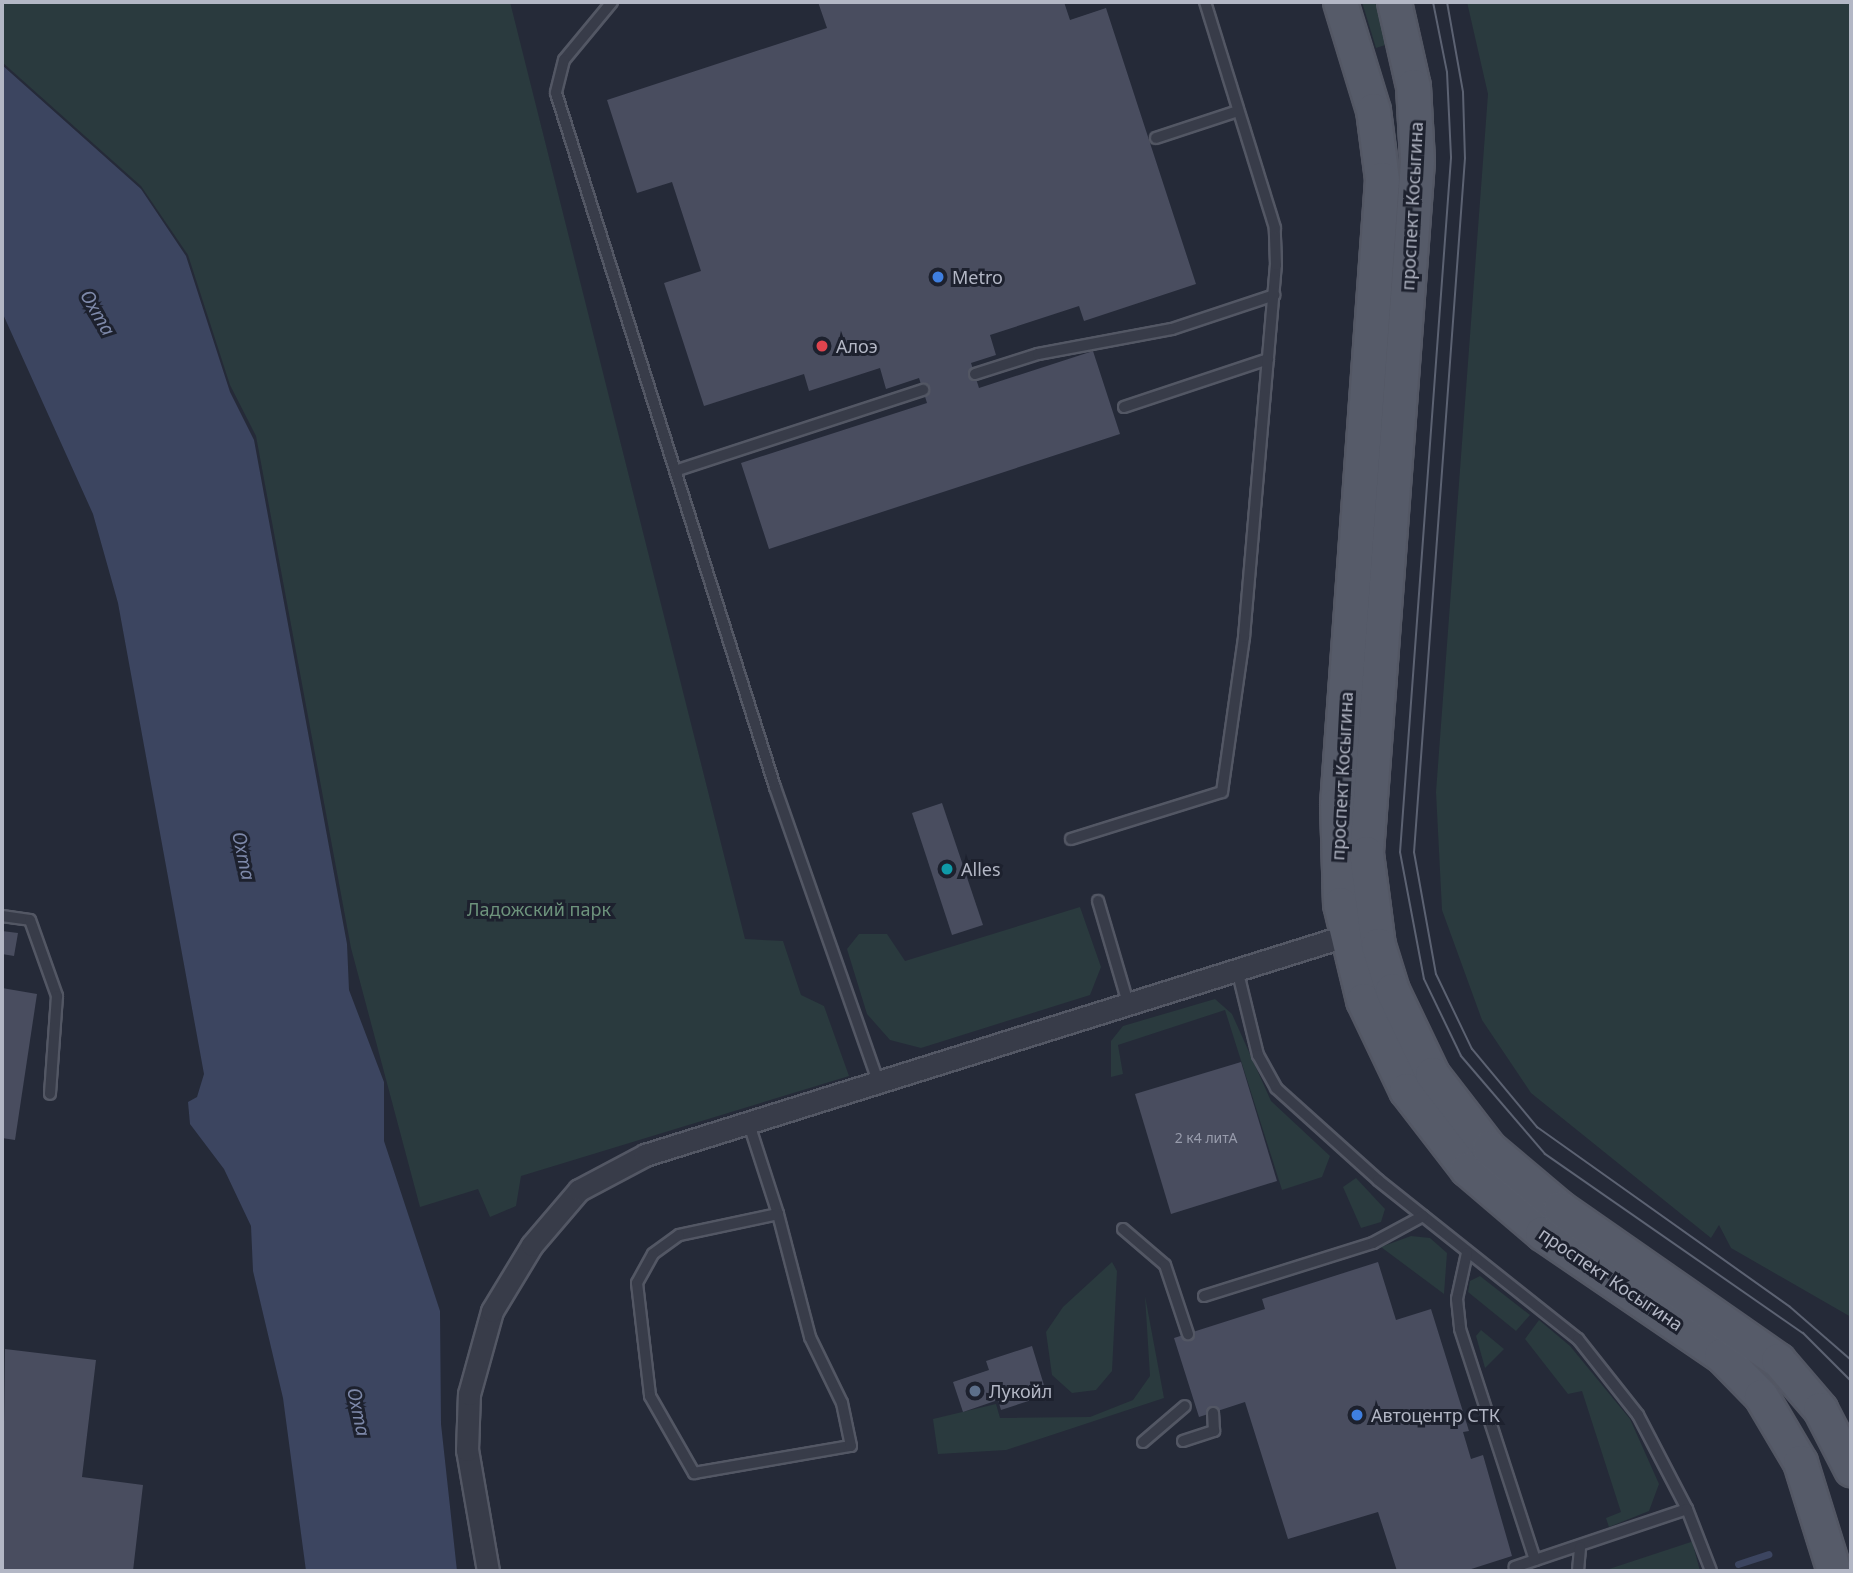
<!DOCTYPE html>
<html>
<head>
<meta charset="utf-8">
<style>
  body { margin:0 }
  #map { position:relative; width:1853px; height:1573px; overflow:hidden; background:#252a38; font-family:"Noto Sans",sans-serif }
  div>[style] { position:absolute }
  .green>* { inset:0; background:#2a3a3e }
  .water>* { inset:0; background:#3c4560 }
  .stream>* { height:7px; margin:-3.5px; padding:0 3.5px; transform-origin:3.5px; border-radius:3.5px; background:#3c4560 }
  .building>* { inset:0; background:#494d5f }
  .roads { filter:drop-shadow(2px 0 #535764) drop-shadow(-2px 0 #535764) drop-shadow(0 2px #535764) drop-shadow(0 -2px #535764) }
  .lane>* { height:10px; margin:-5px; padding:0 5px; transform-origin:5px; border-radius:5px; background:#383c49 }
  .street>* { height:21px; margin:-10.5px; padding:0 10.5px; transform-origin:10.5px; border-radius:10.5px; background:#383c49 }
  .primary>* { height:33px; margin:-16.5px; padding:0 16.5px; transform-origin:16.5px; border-radius:16.5px; background:#565b69 }
  .tram>* { height:2px; margin:-1px; padding:0 1px; transform-origin:1px; border-radius:1px; background:#5c6272 }
  .dots>* { width:19px; height:19px; translate:-50% -50%; box-sizing:border-box; border:4px solid #1d212e; border-radius:50% }
  span { translate:-50% -50%; white-space:nowrap; text-align:center; line-height:1.15; -webkit-text-stroke:6px #1d212e; paint-order:stroke }
  .number-label { font-size:14px; color:#989cac }
  .number-label span { -webkit-text-stroke-width:0 }
  .street-label { font-size:18px; color:#b3b7c5 }
  .poi-label { font-size:18px; color:#b3b7c5 }
  .left { translate:0 -50%; text-align:left }
  .park-label { font-size:18px; color:#6d937c }
  .water-label { font-size:19px; color:#7e89aa; font-style:italic }
  .frame { position:absolute; inset:0; border:4px solid #b3b7c5; pointer-events:none }
</style>
</head>
<body>
<div id="map">
  <div class="green">
    <div style="clip-path:polygon(2px 2px,510px 2px,745px 939px,783px 941px,801px 995px,824px 1006px,849px 1076px,521px 1176px,516px 1206px,490px 1217px,478px 1189px,420px 1207px,351px 948px,256px 436px,230px 385px,188px 255px,141px 186px,2px 62px)"></div>
    <div style="clip-path:polygon(1362px 2px,1375px 2px,1388px 44px,1376px 48px)"></div>
    <div style="clip-path:polygon(1467px 2px,1851px 2px,1851px 1317px,1731px 1248px,1719px 1225px,1711px 1238px,1531px 1093px,1482px 1020px,1442px 910px,1436px 792px,1488px 94px)"></div>
    <div style="clip-path:polygon(1080px 907px,1101px 967px,1090px 995px,921px 1048px,890px 1040px,867px 1014px,847px 949px,859px 934px,887px 934px,905px 961px)"></div>
    <div style="clip-path:polygon(1215px 999px,1232px 1014px,1271px 1101px,1330px 1156px,1322px 1177px,1282px 1190px,1225px 1010px,1118px 1045px,1123px 1074px,1111px 1077px,1111px 1041px,1123px 1026px)"></div>
    <div style="clip-path:polygon(1356px 1178px,1385px 1209px,1381px 1222px,1361px 1228px,1343px 1187px)"></div>
    <div style="clip-path:polygon(1411px 1236px,1430px 1238px,1447px 1253px,1444px 1294px,1381px 1247px)"></div>
    <div style="clip-path:polygon(1112px 1262px,1117px 1271px,1112px 1371px,1096px 1390px,1072px 1393px,1052px 1375px,1046px 1332px,1063px 1307px)"></div>
    <div style="clip-path:polygon(1480px 1276px,1530px 1315px,1516px 1331px,1468px 1292px,1470px 1281px)"></div>
    <div style="clip-path:polygon(1145px 1296px,1164px 1398px,1006px 1450px,938px 1454px,933px 1419px,996px 1404px,1000px 1418px,1090px 1417px,1133px 1400px,1150px 1376px)"></div>
    <div style="clip-path:polygon(1539px 1320px,1570px 1346px,1630px 1419px,1659px 1484px,1649px 1511px,1609px 1527px,1606px 1518px,1621px 1512px,1582px 1391px,1568px 1394px,1525px 1339px)"></div>
    <div style="clip-path:polygon(1481px 1330px,1504px 1349px,1485px 1368px,1476px 1336px)"></div>
    <div style="clip-path:polygon(1692px 1541px,1700px 1571px,1603px 1571px,1691px 1542px)"></div>
  </div>
  <div class="water">
    <div style="clip-path:polygon(2px 65px,141px 189px,186px 256px,230px 392px,254px 440px,347px 944px,349px 990px,384px 1082px,384px 1141px,440px 1311px,441px 1424px,457px 1571px,306px 1571px,283px 1398px,253px 1271px,251px 1226px,224px 1169px,190px 1124px,188px 1102px,197px 1097px,204px 1074px,118px 603px,93px 514px,2px 312px)"></div>
  </div>
  <div class="stream">
    <div style="left:1738px;top:1564px;width:32px;rotate:-18deg"></div>
  </div>
  <div class="building">
    <div style="clip-path:polygon(818px 2px,1064px 2px,1070px 20px,1106px 8px,1196px 284px,1084px 321px,1079px 306px,990px 335px,996px 355px,971px 363px,979px 388px,1093px 351px,1120px 434px,769px 549px,741px 463px,927px 403px,919px 378px,886px 389px,880px 368px,809px 391px,804px 374px,704px 406px,664px 283px,701px 271px,672px 182px,637px 193px,607px 100px,827px 28px)"></div>
    <div style="clip-path:polygon(942px 803px,983px 925px,952px 935px,912px 813px)"></div>
    <div style="clip-path:polygon(2px 931px,18px 933px,14px 956px,2px 954px)"></div>
    <div style="clip-path:polygon(2px 988px,37px 994px,15px 1140px,2px 1138px)"></div>
    <div style="clip-path:polygon(1241px 1062px,1277px 1181px,1171px 1214px,1135px 1094px)"></div>
    <div style="clip-path:polygon(1378px 1262px,1396px 1320px,1431px 1309px,1469px 1431px,1463px 1432px,1471px 1459px,1483px 1455px,1512px 1556px,1465px 1571px,1397px 1571px,1378px 1512px,1288px 1539px,1245px 1402px,1199px 1417px,1174px 1338px,1265px 1309px,1262px 1299px)"></div>
    <div style="clip-path:polygon(1032px 1346px,1047px 1395px,1001px 1410px,998px 1400px,963px 1412px,953px 1382px,989px 1370px,986px 1361px)"></div>
    <div style="clip-path:polygon(5px 1349px,96px 1360px,82px 1477px,143px 1485px,133px 1571px,2px 1571px)"></div>
  </div>
  <div class="roads">
    <div class="lane">
      <div style="left:612px;top:2px;width:75px;rotate:129.6deg"></div>
      <div style="left:564px;top:60px;width:34px;rotate:104deg"></div>
      <div style="left:556px;top:93px;width:728px;rotate:72.49deg"></div>
      <div style="left:775px;top:787px;width:312px;rotate:70.7deg"></div>
      <div style="left:1156px;top:138px;width:86px;rotate:-18.2deg"></div>
      <div style="left:975px;top:374px;width:66px;rotate:-17.6deg"></div>
      <div style="left:1038px;top:354px;width:136px;rotate:-10.6deg"></div>
      <div style="left:1172px;top:329px;width:108px;rotate:-18.4deg"></div>
      <div style="left:1124px;top:407px;width:152px;rotate:-18.4deg"></div>
      <div style="left:678px;top:470px;width:258px;rotate:-18.1deg"></div>
      <div style="left:1071px;top:839px;width:158px;rotate:-17.3deg"></div>
      <div style="left:1222px;top:792px;width:157px;rotate:-81.9deg"></div>
      <div style="left:1244px;top:637px;width:373px;rotate:-85.1deg"></div>
      <div style="left:1276px;top:265px;width:37px;rotate:-92deg"></div>
      <div style="left:1275px;top:228px;width:237px;rotate:-107.2deg"></div>
      <div style="left:1098px;top:901px;width:106px;rotate:73.6deg"></div>
      <div style="left:2px;top:916px;width:28px;rotate:8deg"></div>
      <div style="left:30px;top:920px;width:81px;rotate:70.4deg"></div>
      <div style="left:57px;top:996px;width:98px;rotate:94.1deg"></div>
      <div style="left:1237px;top:969px;width:89px;rotate:76.3deg"></div>
      <div style="left:1258px;top:1055px;width:38px;rotate:61deg"></div>
      <div style="left:1276px;top:1088px;width:137px;rotate:42deg"></div>
      <div style="left:1378px;top:1180px;width:256px;rotate:38.5deg"></div>
      <div style="left:1578px;top:1339px;width:97px;rotate:51.7deg"></div>
      <div style="left:1638px;top:1415px;width:106px;rotate:62.5deg"></div>
      <div style="left:1687px;top:1509px;width:182px;rotate:161.4deg"></div>
      <div style="left:748px;top:1121px;width:98px;rotate:72.1deg"></div>
      <div style="left:778px;top:1214px;width:101px;rotate:168deg"></div>
      <div style="left:679px;top:1235px;width:32px;rotate:144deg"></div>
      <div style="left:653px;top:1254px;width:33px;rotate:119deg"></div>
      <div style="left:637px;top:1283px;width:114px;rotate:83.4deg"></div>
      <div style="left:650px;top:1396px;width:89px;rotate:60.3deg"></div>
      <div style="left:694px;top:1473px;width:159px;rotate:-9.8deg"></div>
      <div style="left:851px;top:1446px;width:44px;rotate:-101.8deg"></div>
      <div style="left:842px;top:1403px;width:73px;rotate:-115.9deg"></div>
      <div style="left:810px;top:1337px;width:127px;rotate:-104.6deg"></div>
      <div style="left:1123px;top:1229px;width:55px;rotate:40.6deg"></div>
      <div style="left:1165px;top:1265px;width:73px;rotate:71.6deg"></div>
      <div style="left:1467px;top:1253px;width:47px;rotate:102.3deg"></div>
      <div style="left:1457px;top:1299px;width:30px;rotate:84deg"></div>
      <div style="left:1460px;top:1329px;width:243px;rotate:72deg"></div>
      <div style="left:1204px;top:1296px;width:177px;rotate:-17.4deg"></div>
      <div style="left:1373px;top:1243px;width:57px;rotate:-28.4deg"></div>
      <div style="left:1183px;top:1441px;width:33px;rotate:-18deg"></div>
      <div style="left:1214px;top:1431px;width:18px;rotate:-93deg"></div>
      <div style="left:1143px;top:1442px;width:55px;rotate:-40.6deg"></div>
      <div style="left:1687px;top:1509px;width:66px;rotate:68.8deg"></div>
      <div style="left:1578px;top:1571px;width:24px;rotate:-85deg"></div>
    </div>
    <div class="street">
      <div style="left:488px;top:1571px;width:123px;rotate:-99.8deg"></div>
      <div style="left:467px;top:1450px;width:56px;rotate:-88deg"></div>
      <div style="left:469px;top:1394px;width:86px;rotate:-74.5deg"></div>
      <div style="left:492px;top:1311px;width:77px;rotate:-58.8deg"></div>
      <div style="left:532px;top:1245px;width:72px;rotate:-49.5deg"></div>
      <div style="left:579px;top:1190px;width:75px;rotate:-27.9deg"></div>
      <div style="left:645px;top:1155px;width:733px;rotate:-17.37deg"></div>
    </div>
    <div class="primary">
      <div style="left:1340px;top:2px;width:113px;rotate:73deg"></div>
      <div style="left:1373px;top:110px;width:70px;rotate:82.6deg"></div>
      <div style="left:1382px;top:179px;width:627px;rotate:94.12deg"></div>
      <div style="left:1337px;top:804px;width:100px;rotate:88.3deg"></div>
      <div style="left:1340px;top:904px;width:99px;rotate:76.5deg"></div>
      <div style="left:1363px;top:1000px;width:100px;rotate:64.5deg"></div>
      <div style="left:1406px;top:1090px;width:100px;rotate:52.3deg"></div>
      <div style="left:1467px;top:1169px;width:99px;rotate:40.5deg"></div>
      <div style="left:1542px;top:1233px;width:217px;rotate:34.3deg"></div>
      <div style="left:1721px;top:1355px;width:57px;rotate:45.7deg"></div>
      <div style="left:1761px;top:1396px;width:77px;rotate:59.4deg"></div>
      <div style="left:1800px;top:1462px;width:114px;rotate:72.7deg"></div>
      <div style="left:1394px;top:2px;width:86px;rotate:77.3deg"></div>
      <div style="left:1413px;top:86px;width:75px;rotate:86.9deg"></div>
      <div style="left:1417px;top:161px;width:694px;rotate:94.22deg"></div>
      <div style="left:1366px;top:853px;width:93px;rotate:82.6deg"></div>
      <div style="left:1378px;top:945px;width:47px;rotate:72.7deg"></div>
      <div style="left:1392px;top:990px;width:93px;rotate:64.5deg"></div>
      <div style="left:1432px;top:1074px;width:93px;rotate:52.4deg"></div>
      <div style="left:1489px;top:1148px;width:93px;rotate:40.2deg"></div>
      <div style="left:1560px;top:1208px;width:266px;rotate:34.9deg"></div>
      <div style="left:1778px;top:1360px;width:65px;rotate:49.4deg"></div>
      <div style="left:1820px;top:1409px;width:68px;rotate:62.7deg"></div>
    </div>
  </div>
  <div class="tram">
    <div style="left:1433px;top:2px;width:71px;rotate:78.7deg"></div>
    <div style="left:1447px;top:72px;width:86px;rotate:87.3deg"></div>
    <div style="left:1451px;top:158px;width:696px;rotate:94.2deg"></div>
    <div style="left:1400px;top:852px;width:129px;rotate:79.3deg"></div>
    <div style="left:1424px;top:979px;width:85px;rotate:64.3deg"></div>
    <div style="left:1461px;top:1056px;width:129px;rotate:49.4deg"></div>
    <div style="left:1545px;top:1154px;width:314px;rotate:34.8deg"></div>
    <div style="left:1803px;top:1333px;width:68px;rotate:45deg"></div>
    <div style="left:1447px;top:2px;width:91px;rotate:79.9deg"></div>
    <div style="left:1463px;top:92px;width:66px;rotate:88.3deg"></div>
    <div style="left:1465px;top:158px;width:696px;rotate:94.2deg"></div>
    <div style="left:1414px;top:852px;width:124px;rotate:79.8deg"></div>
    <div style="left:1436px;top:974px;width:83px;rotate:64.4deg"></div>
    <div style="left:1472px;top:1049px;width:102px;rotate:50.2deg"></div>
    <div style="left:1537px;top:1127px;width:310px;rotate:35.4deg"></div>
    <div style="left:1790px;top:1307px;width:81px;rotate:41deg"></div>
  </div>
  <div class="dots">
    <div style="left:938px;top:277px;background:#3f7fe0"></div>
    <div style="left:822px;top:346px;background:#e0444e"></div>
    <div style="left:947px;top:869px;background:#0f9aa8"></div>
    <div style="left:975px;top:1391px;background:#5c6f8a"></div>
    <div style="left:1357px;top:1415px;background:#3f7fe0"></div>
  </div>
  <div class="number-label">
    <span style="left:1206px;top:1138px">2 к4 литА</span>
  </div>
  <div class="street-label">
    <span style="left:1412px;top:206px;rotate:-87deg">проспект Косыгина</span>
    <span style="left:1342px;top:776px;rotate:-87deg">проспект Косыгина</span>
    <span style="left:1611px;top:1279px;rotate:34deg">проспект Косыгина</span>
  </div>
  <div class="poi-label">
    <span class="left" style="left:952px;top:277px">Metro</span>
    <span class="left" style="left:836px;top:346px">Алоэ</span>
    <span class="left" style="left:961px;top:869px">Alles</span>
    <span class="left" style="left:989px;top:1391px">Лукойл</span>
    <span class="left" style="left:1371px;top:1415px">Автоцентр СТК</span>
  </div>
  <div class="park-label">
    <span style="left:539px;top:909px">Ладожский парк</span>
  </div>
  <div class="water-label">
    <span style="left:97px;top:313px;rotate:60deg">Охта</span>
    <span style="left:243px;top:856px;rotate:78deg">Охта</span>
    <span style="left:358px;top:1412px;rotate:78deg">Охта</span>
  </div>
  <div class="frame"></div>
</div>
</body>
</html>
